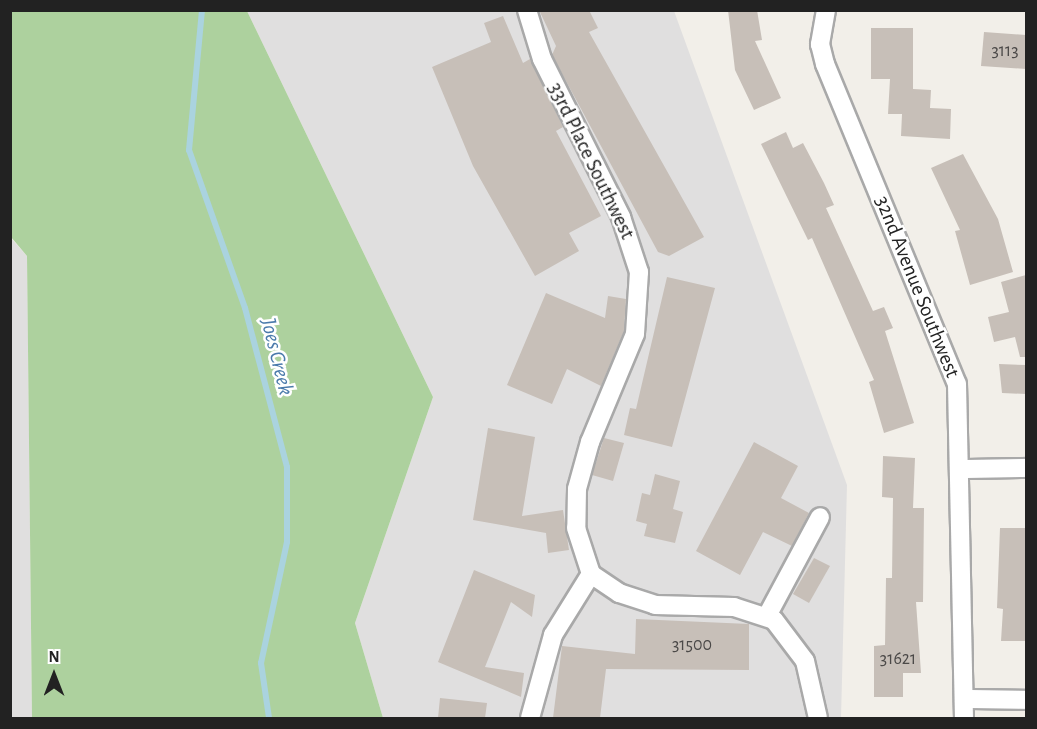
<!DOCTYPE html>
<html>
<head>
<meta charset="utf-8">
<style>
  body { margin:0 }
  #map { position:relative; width:1037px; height:729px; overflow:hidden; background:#f2efe9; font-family:"Alegreya Sans",sans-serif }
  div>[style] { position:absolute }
  .residential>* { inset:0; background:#e0dfdf }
  .forest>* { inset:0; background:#add19e }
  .stream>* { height:6px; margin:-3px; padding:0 3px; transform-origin:3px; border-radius:3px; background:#aad3df }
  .building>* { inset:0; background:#c7bfb8 }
  .roads { filter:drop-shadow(2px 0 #a9a9a9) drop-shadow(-2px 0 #a9a9a9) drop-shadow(0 2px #a9a9a9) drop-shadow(0 -2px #a9a9a9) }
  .minor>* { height:18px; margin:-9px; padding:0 9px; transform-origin:9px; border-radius:9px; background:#fff }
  span { translate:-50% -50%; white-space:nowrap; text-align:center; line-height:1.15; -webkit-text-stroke:5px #fff; paint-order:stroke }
  .number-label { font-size:18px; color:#4b4948 }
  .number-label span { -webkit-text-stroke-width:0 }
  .street-label { font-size:21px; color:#222 }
  .water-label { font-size:22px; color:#4a7aab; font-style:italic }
  .frame { position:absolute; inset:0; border:12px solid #222; pointer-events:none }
  .north { position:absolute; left:24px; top:645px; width:60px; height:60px; -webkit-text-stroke:4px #fff; paint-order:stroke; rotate:0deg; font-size:16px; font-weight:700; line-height:24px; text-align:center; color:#222 }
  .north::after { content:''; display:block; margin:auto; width:21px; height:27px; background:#222; clip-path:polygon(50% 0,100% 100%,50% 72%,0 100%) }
</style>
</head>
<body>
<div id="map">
  <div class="residential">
    <div style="clip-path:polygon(247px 11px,674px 11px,847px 485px,841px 718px,383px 718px,355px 623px,433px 397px)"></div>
    <div style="clip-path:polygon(10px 237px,27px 256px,32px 718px,10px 718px)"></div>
  </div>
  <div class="forest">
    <div style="clip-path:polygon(10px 11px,247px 11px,433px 397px,355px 623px,383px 718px,32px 718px,27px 256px,11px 237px)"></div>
  </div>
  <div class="stream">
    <div style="left:202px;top:10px;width:141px;rotate:95.3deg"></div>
    <div style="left:189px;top:150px;width:168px;rotate:70.5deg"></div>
    <div style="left:245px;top:308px;width:164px;rotate:75.2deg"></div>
    <div style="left:287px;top:467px;width:75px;rotate:90deg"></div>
    <div style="left:287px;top:542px;width:124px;rotate:102.1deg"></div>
    <div style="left:261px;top:663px;width:56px;rotate:81.7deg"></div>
  </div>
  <div class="building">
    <div style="clip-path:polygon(539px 10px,589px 10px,598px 28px,589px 32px,704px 237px,669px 256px,658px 252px,552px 55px,556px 46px)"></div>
    <div style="clip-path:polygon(728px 10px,757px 10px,762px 40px,755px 41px,781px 98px,754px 110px,735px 70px)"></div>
    <div style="clip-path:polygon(503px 16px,523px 63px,530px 59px,563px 127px,556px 131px,601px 216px,569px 233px,579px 251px,535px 276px,473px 166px,432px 67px,491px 42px,484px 23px)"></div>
    <div style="clip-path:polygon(871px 28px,913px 28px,913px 89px,931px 90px,930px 108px,951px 109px,950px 139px,901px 136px,902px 114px,888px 114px,890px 79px,871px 79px)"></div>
    <div style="clip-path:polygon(984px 32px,1026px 35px,1026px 69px,981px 66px)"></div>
    <div style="clip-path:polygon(786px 132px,793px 148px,803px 143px,824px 183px,834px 205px,826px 208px,873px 311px,884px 307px,893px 328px,885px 331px,914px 423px,884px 433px,869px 382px,874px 380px,812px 238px,808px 240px,761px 144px)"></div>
    <div style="clip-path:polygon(963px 154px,998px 219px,1013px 272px,970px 285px,955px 231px,960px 230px,931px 168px)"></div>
    <div style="clip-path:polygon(1026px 275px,1026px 357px,1020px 357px,1015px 337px,994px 342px,988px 317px,1009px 312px,1001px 282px)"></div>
    <div style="clip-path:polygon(667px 277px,715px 288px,672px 447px,624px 435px,630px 408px,636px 409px)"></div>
    <div style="clip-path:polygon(546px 293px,605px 318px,608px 296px,626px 299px,624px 331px,601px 386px,567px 369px,552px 404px,507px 385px)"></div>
    <div style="clip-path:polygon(999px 364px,1026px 365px,1026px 394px,1002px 393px)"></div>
    <div style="clip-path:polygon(488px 428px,535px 437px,522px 516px,563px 510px,569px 550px,548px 553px,546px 533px,473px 520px)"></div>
    <div style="clip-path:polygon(604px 438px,624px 443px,613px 481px,592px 475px)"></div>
    <div style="clip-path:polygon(754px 442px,798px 466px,781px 498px,809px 513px,792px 546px,763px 532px,740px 575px,696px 551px)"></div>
    <div style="clip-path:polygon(883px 456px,915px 458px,913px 508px,924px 508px,923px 602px,916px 602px,921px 673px,903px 673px,903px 697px,874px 697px,874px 646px,885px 645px,886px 578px,892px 578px,893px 498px,882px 497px)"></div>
    <div style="clip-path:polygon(655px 474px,680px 481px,673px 509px,683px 512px,675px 543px,644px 536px,647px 524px,636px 521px,642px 493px,650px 495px)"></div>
    <div style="clip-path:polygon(1000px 528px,1026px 528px,1026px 641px,1001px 641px,1003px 609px,997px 608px)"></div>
    <div style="clip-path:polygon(814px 558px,830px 566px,809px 603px,793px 594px)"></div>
    <div style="clip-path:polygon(474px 570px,535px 595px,532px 617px,511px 602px,485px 667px,524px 673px,521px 697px,438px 662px)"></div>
    <div style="clip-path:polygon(636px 619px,749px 624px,749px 670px,606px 669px,600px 718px,553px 718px,562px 646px,635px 654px)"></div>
    <div style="clip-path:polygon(440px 698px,487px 703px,485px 718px,438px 718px)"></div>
  </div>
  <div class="roads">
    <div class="minor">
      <div style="left:527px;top:10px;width:51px;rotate:73deg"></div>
      <div style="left:542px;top:59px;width:177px;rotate:63.4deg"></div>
      <div style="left:621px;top:217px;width:58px;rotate:71.9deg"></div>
      <div style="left:639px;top:272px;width:62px;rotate:93.7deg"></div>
      <div style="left:635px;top:334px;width:117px;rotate:112.6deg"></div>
      <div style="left:590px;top:442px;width:49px;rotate:105.5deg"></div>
      <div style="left:577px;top:489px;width:39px;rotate:91deg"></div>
      <div style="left:576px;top:528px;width:48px;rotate:71.9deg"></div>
      <div style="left:826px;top:10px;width:35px;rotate:100deg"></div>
      <div style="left:820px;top:44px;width:21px;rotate:76deg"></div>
      <div style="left:825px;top:64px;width:346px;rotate:67.6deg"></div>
      <div style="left:957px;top:384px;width:334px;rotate:88.8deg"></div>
      <div style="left:962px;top:469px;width:64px;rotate:-0.9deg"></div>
      <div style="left:591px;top:574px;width:34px;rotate:34deg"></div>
      <div style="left:619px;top:593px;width:38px;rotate:18deg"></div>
      <div style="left:655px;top:605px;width:79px;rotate:1.5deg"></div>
      <div style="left:734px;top:607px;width:42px;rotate:18deg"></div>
      <div style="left:774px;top:620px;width:51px;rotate:52.9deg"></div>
      <div style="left:805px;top:661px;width:58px;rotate:77.2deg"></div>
      <div style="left:767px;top:616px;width:112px;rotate:-61.8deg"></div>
      <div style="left:964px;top:699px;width:62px;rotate:0.9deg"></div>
      <div style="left:530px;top:718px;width:86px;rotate:-74.5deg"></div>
      <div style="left:553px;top:635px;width:72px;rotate:-58.1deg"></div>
    </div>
  </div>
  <div class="number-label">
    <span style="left:1005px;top:51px">3113</span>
    <span style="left:692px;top:645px">31500</span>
    <span style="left:898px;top:659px">31621</span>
  </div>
  <div class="street-label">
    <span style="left:591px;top:161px;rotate:64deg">33rd Place Southwest</span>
    <span style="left:917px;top:287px;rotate:68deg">32nd Avenue Southwest</span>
  </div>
  <div class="water-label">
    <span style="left:277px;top:357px;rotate:76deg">Joes Creek</span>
  </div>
  <div class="frame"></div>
  <div class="north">N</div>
</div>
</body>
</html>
